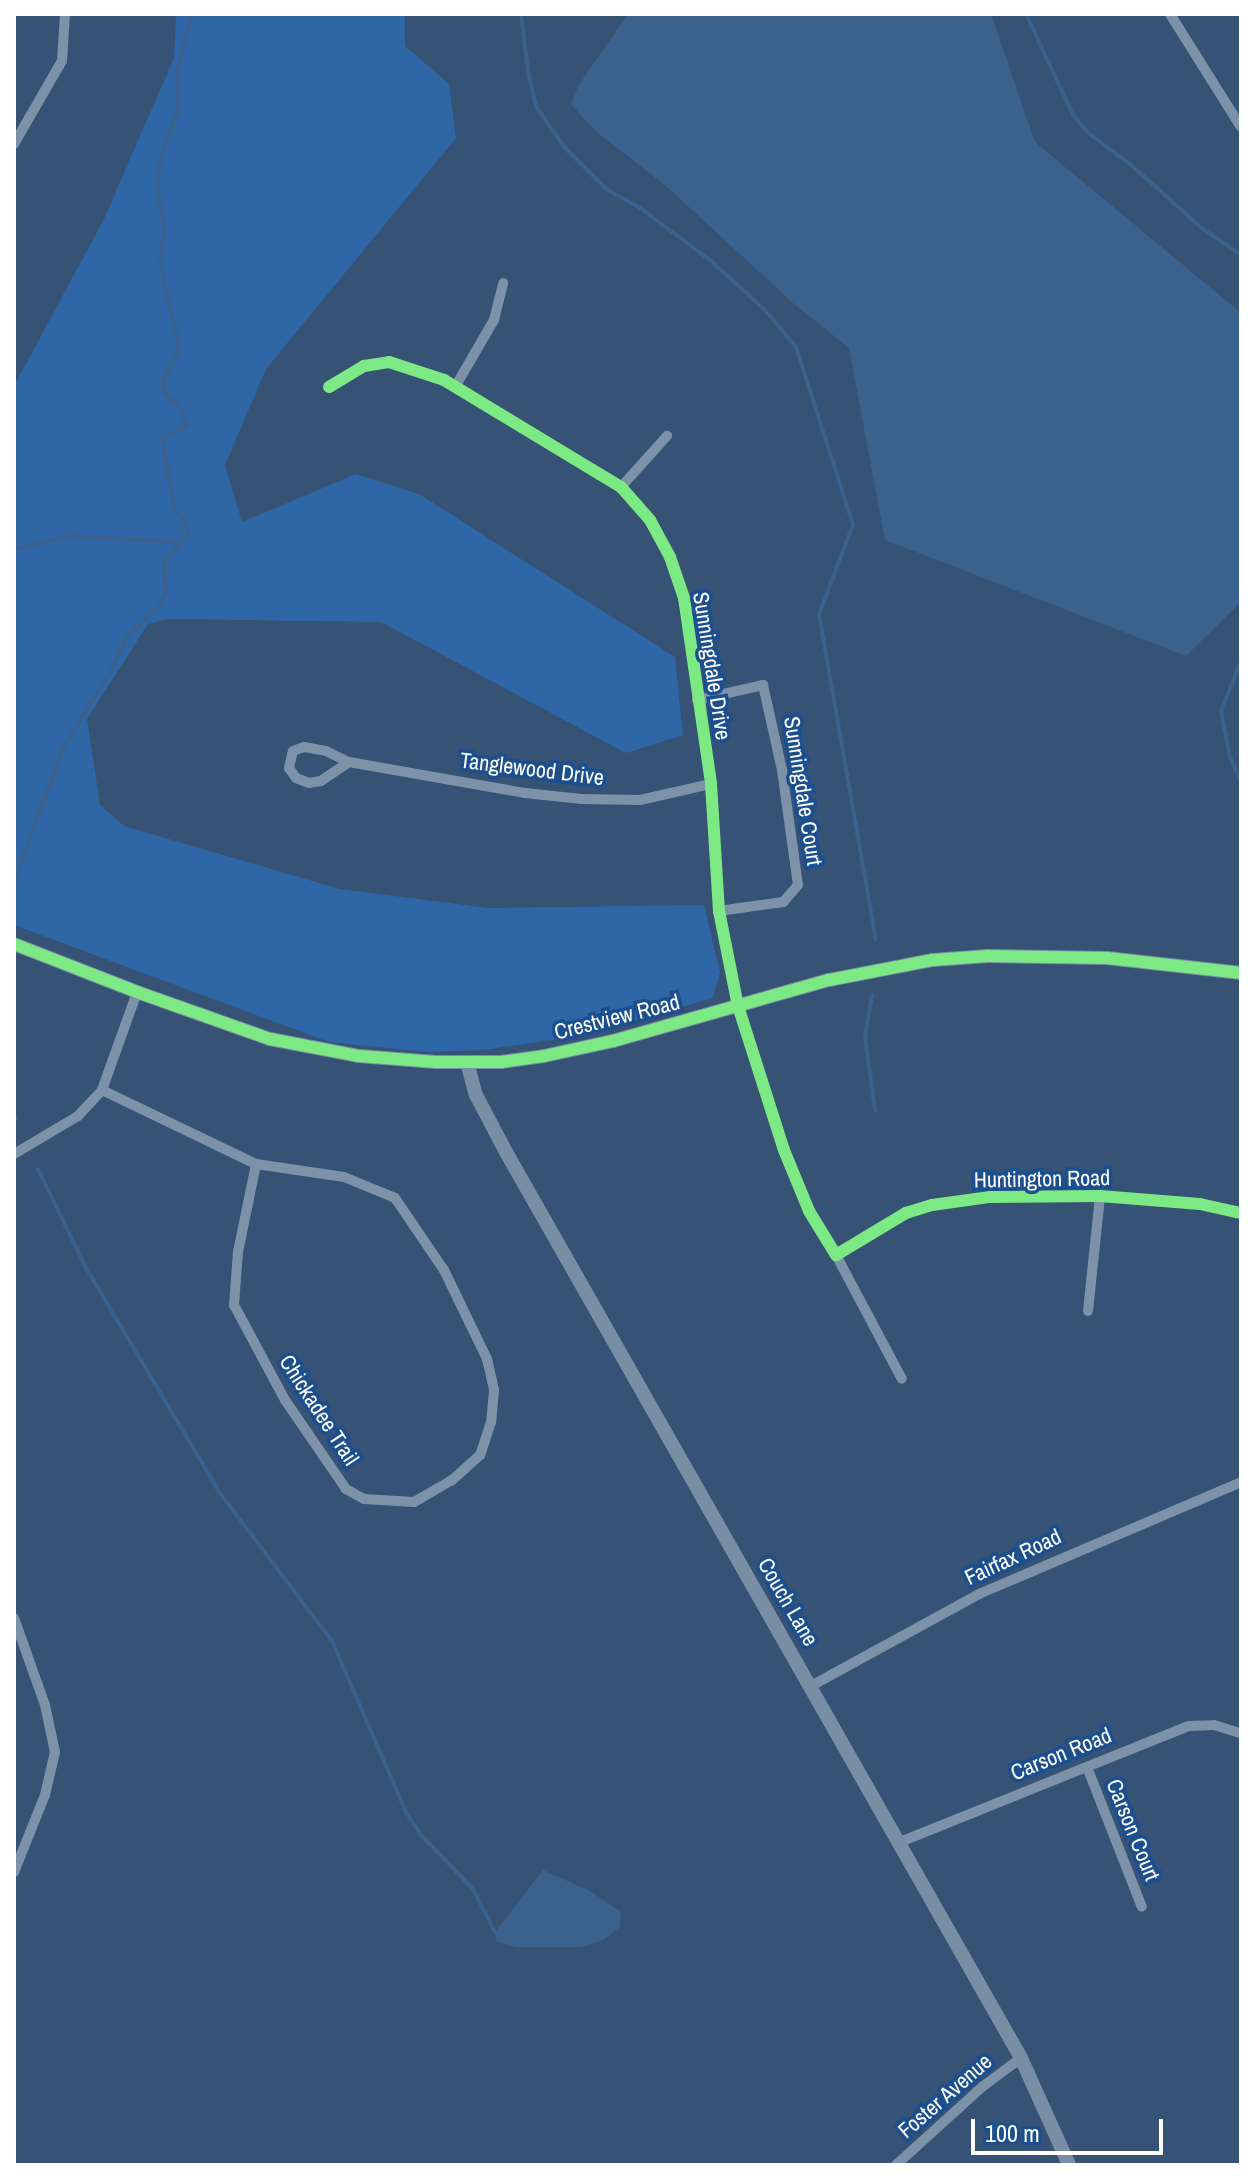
<!DOCTYPE html>
<html>
<head>
<meta charset="utf-8">
<style>
  body { margin:0 }
  #map { position:relative; width:1255px; height:2179px; overflow:hidden; background:#365274; font-family:"Archivo Narrow",sans-serif }
  div>[style] { position:absolute }
  .green>* { inset:0; background:#2f66a5 }
  .water>* { inset:0; background:#3b618d }
  .stream>* { height:4px; margin:-2px; padding:0 2px; transform-origin:2px; border-radius:2px; background:#3b618d }
  .street>* { height:10px; margin:-5px; padding:0 5px; transform-origin:5px; border-radius:5px; background:#7d92a8 }
  .secondary>* { height:14px; margin:-7px; padding:0 7px; transform-origin:7px; border-radius:7px; background:#798da4 }
  .cycleway>* { height:12px; margin:-6px; padding:0 6px; transform-origin:6px; border-radius:6px; background:#7ce984 }
  span { translate:-50% -50%; white-space:nowrap; text-align:center; line-height:1.15; -webkit-text-stroke:7px #1b4f8f; paint-order:stroke }
  .street-label { font-size:22px; color:#fff }
  .frame { position:absolute; inset:0; border:16px solid #fff; pointer-events:none }
  .scale { position:absolute; left:971px; top:2119px; width:192px; height:36px; box-sizing:border-box; border:4px solid #fff; border-top:0; padding-left:10px; font-size:24px; line-height:28px; white-space:nowrap; color:#fff; -webkit-text-stroke:6px #1b4f8f; paint-order:stroke }
</style>
</head>
<body>
<div id="map">
  <div class="green">
    <div style="clip-path:polygon(176px 14px,405px 14px,405px 46px,449px 84px,456px 138px,266px 369px,225px 465px,242px 522px,356px 474px,419px 494px,675px 657px,683px 735px,626px 753px,381px 622px,168px 619px,148px 624px,87px 719px,100px 805px,124px 826px,340px 889px,488px 908px,704px 905px,720px 972px,713px 998px,587px 1035px,483px 1050px,426px 1052px,329px 1042px,14px 925px,14px 386px,103px 221px,174px 58px)"></div>
  </div>
  <div class="water">
    <div style="clip-path:polygon(628px 14px,991px 14px,1035px 142px,1241px 313px,1241px 602px,1186px 656px,885px 540px,849px 348px,793px 303px,665px 185px,594px 130px,571px 104px,578px 86px)"></div>
    <div style="clip-path:polygon(543px 1870px,590px 1891px,621px 1912px,620px 1927px,603px 1940px,582px 1947px,516px 1947px,496px 1941px,495px 1932px)"></div>
  </div>
  <div class="stream">
    <div style="left:521px;top:14px;width:64px;rotate:82.8deg"></div>
    <div style="left:529px;top:77px;width:32px;rotate:76deg"></div>
    <div style="left:537px;top:108px;width:49px;rotate:55deg"></div>
    <div style="left:565px;top:148px;width:58px;rotate:45deg"></div>
    <div style="left:606px;top:189px;width:39px;rotate:29deg"></div>
    <div style="left:640px;top:208px;width:87px;rotate:36.6deg"></div>
    <div style="left:710px;top:260px;width:76px;rotate:42.3deg"></div>
    <div style="left:766px;top:311px;width:47px;rotate:50.2deg"></div>
    <div style="left:796px;top:347px;width:187px;rotate:72.2deg"></div>
    <div style="left:853px;top:525px;width:95px;rotate:110.9deg"></div>
    <div style="left:819px;top:614px;width:330px;rotate:80.1deg"></div>
    <div style="left:1026px;top:14px;width:111px;rotate:65deg"></div>
    <div style="left:1073px;top:115px;width:23px;rotate:50deg"></div>
    <div style="left:1088px;top:133px;width:52px;rotate:36.4deg"></div>
    <div style="left:1130px;top:164px;width:98px;rotate:41.7deg"></div>
    <div style="left:1203px;top:229px;width:46px;rotate:34.4deg"></div>
    <div style="left:14px;top:549px;width:59px;rotate:-12.6deg"></div>
    <div style="left:72px;top:536px;width:105px;rotate:3.3deg"></div>
    <div style="left:1241px;top:661px;width:54px;rotate:111.8deg"></div>
    <div style="left:1221px;top:711px;width:47px;rotate:78.9deg"></div>
    <div style="left:1230px;top:757px;width:27px;rotate:66deg"></div>
    <div style="left:14px;top:882px;width:143px;rotate:-69.9deg"></div>
    <div style="left:63px;top:748px;width:100px;rotate:-58.5deg"></div>
    <div style="left:115px;top:663px;width:26px;rotate:-67deg"></div>
    <div style="left:125px;top:639px;width:50px;rotate:-44.2deg"></div>
    <div style="left:161px;top:604px;width:13px;rotate:-67deg"></div>
    <div style="left:166px;top:592px;width:27px;rotate:-94deg"></div>
    <div style="left:164px;top:565px;width:41px;rotate:-54deg"></div>
    <div style="left:188px;top:532px;width:12px;rotate:-104deg"></div>
    <div style="left:185px;top:520px;width:13px;rotate:-138deg"></div>
    <div style="left:175px;top:511px;width:74px;rotate:-100.1deg"></div>
    <div style="left:162px;top:438px;width:28px;rotate:-26deg"></div>
    <div style="left:187px;top:426px;width:20px;rotate:-110deg"></div>
    <div style="left:180px;top:407px;width:21px;rotate:-137deg"></div>
    <div style="left:165px;top:393px;width:12px;rotate:-99deg"></div>
    <div style="left:163px;top:381px;width:37px;rotate:-64deg"></div>
    <div style="left:179px;top:348px;width:88px;rotate:-102.5deg"></div>
    <div style="left:160px;top:262px;width:32px;rotate:-81deg"></div>
    <div style="left:165px;top:230px;width:41px;rotate:-101.3deg"></div>
    <div style="left:157px;top:190px;width:31px;rotate:-84deg"></div>
    <div style="left:160px;top:159px;width:52px;rotate:-69.8deg"></div>
    <div style="left:178px;top:110px;width:35px;rotate:-92deg"></div>
    <div style="left:177px;top:75px;width:63px;rotate:-77.1deg"></div>
    <div style="left:872px;top:995px;width:43px;rotate:99.5deg"></div>
    <div style="left:865px;top:1037px;width:74px;rotate:82.2deg"></div>
    <div style="left:14px;top:1112px;width:7px;rotate:74deg"></div>
    <div style="left:38px;top:1169px;width:108px;rotate:64.1deg"></div>
    <div style="left:85px;top:1266px;width:264px;rotate:59.3deg"></div>
    <div style="left:220px;top:1493px;width:186px;rotate:52.9deg"></div>
    <div style="left:332px;top:1641px;width:186px;rotate:66.6deg"></div>
    <div style="left:406px;top:1812px;width:27px;rotate:57deg"></div>
    <div style="left:421px;top:1835px;width:75px;rotate:46.1deg"></div>
    <div style="left:473px;top:1889px;width:48px;rotate:62.9deg"></div>
  </div>
  <div class="street">
    <div style="left:1170px;top:14px;width:133px;rotate:57.9deg"></div>
    <div style="left:14px;top:144px;width:96px;rotate:-60deg"></div>
    <div style="left:62px;top:61px;width:47px;rotate:-86.3deg"></div>
    <div style="left:329px;top:387px;width:41px;rotate:-31deg"></div>
    <div style="left:364px;top:366px;width:25px;rotate:-9deg"></div>
    <div style="left:389px;top:362px;width:58px;rotate:18.1deg"></div>
    <div style="left:444px;top:380px;width:207px;rotate:31.2deg"></div>
    <div style="left:621px;top:487px;width:44px;rotate:48.7deg"></div>
    <div style="left:650px;top:520px;width:42px;rotate:61.6deg"></div>
    <div style="left:670px;top:557px;width:43px;rotate:71.1deg"></div>
    <div style="left:684px;top:598px;width:188px;rotate:81.7deg"></div>
    <div style="left:711px;top:784px;width:127px;rotate:86.4deg"></div>
    <div style="left:719px;top:911px;width:97px;rotate:78.7deg"></div>
    <div style="left:738px;top:1006px;width:151px;rotate:72.3deg"></div>
    <div style="left:784px;top:1150px;width:66px;rotate:67.7deg"></div>
    <div style="left:809px;top:1211px;width:52px;rotate:58.5deg"></div>
    <div style="left:836px;top:1255px;width:82px;rotate:-31deg"></div>
    <div style="left:906px;top:1213px;width:27px;rotate:-17deg"></div>
    <div style="left:932px;top:1205px;width:59px;rotate:-7.9deg"></div>
    <div style="left:990px;top:1197px;width:110px;rotate:-0.5deg"></div>
    <div style="left:1100px;top:1196px;width:100px;rotate:4.6deg"></div>
    <div style="left:1200px;top:1204px;width:42px;rotate:12.4deg"></div>
    <div style="left:455px;top:387px;width:78px;rotate:-59.8deg"></div>
    <div style="left:494px;top:320px;width:38px;rotate:-76deg"></div>
    <div style="left:621px;top:487px;width:69px;rotate:-48deg"></div>
    <div style="left:697px;top:700px;width:68px;rotate:-12.8deg"></div>
    <div style="left:763px;top:685px;width:87px;rotate:77.4deg"></div>
    <div style="left:782px;top:770px;width:116px;rotate:82.1deg"></div>
    <div style="left:798px;top:885px;width:23px;rotate:131deg"></div>
    <div style="left:783px;top:902px;width:65px;rotate:172deg"></div>
    <div style="left:349px;top:762px;width:34px;rotate:146deg"></div>
    <div style="left:321px;top:781px;width:12px;rotate:171deg"></div>
    <div style="left:309px;top:783px;width:14px;rotate:-159deg"></div>
    <div style="left:296px;top:778px;width:12px;rotate:-125deg"></div>
    <div style="left:289px;top:768px;width:17px;rotate:-77deg"></div>
    <div style="left:293px;top:751px;width:12px;rotate:-20deg"></div>
    <div style="left:304px;top:747px;width:22px;rotate:10deg"></div>
    <div style="left:326px;top:751px;width:25px;rotate:26deg"></div>
    <div style="left:349px;top:762px;width:179px;rotate:10deg"></div>
    <div style="left:525px;top:793px;width:57px;rotate:6deg"></div>
    <div style="left:582px;top:799px;width:58px;rotate:1deg"></div>
    <div style="left:640px;top:800px;width:73px;rotate:-12.7deg"></div>
    <div style="left:102px;top:1090px;width:171px;rotate:25.7deg"></div>
    <div style="left:256px;top:1164px;width:89px;rotate:8.4deg"></div>
    <div style="left:344px;top:1177px;width:55px;rotate:22.4deg"></div>
    <div style="left:395px;top:1198px;width:87px;rotate:55.8deg"></div>
    <div style="left:444px;top:1270px;width:99px;rotate:64.2deg"></div>
    <div style="left:487px;top:1359px;width:32px;rotate:77deg"></div>
    <div style="left:494px;top:1390px;width:32px;rotate:95deg"></div>
    <div style="left:491px;top:1422px;width:35px;rotate:108deg"></div>
    <div style="left:480px;top:1455px;width:38px;rotate:138deg"></div>
    <div style="left:452px;top:1480px;width:44px;rotate:149.9deg"></div>
    <div style="left:414px;top:1502px;width:50px;rotate:-176.6deg"></div>
    <div style="left:364px;top:1499px;width:21px;rotate:-151deg"></div>
    <div style="left:346px;top:1489px;width:108px;rotate:-124.4deg"></div>
    <div style="left:285px;top:1400px;width:108px;rotate:-118.2deg"></div>
    <div style="left:234px;top:1305px;width:53px;rotate:-85.7deg"></div>
    <div style="left:238px;top:1252px;width:90px;rotate:-78.4deg"></div>
    <div style="left:14px;top:1154px;width:74px;rotate:-30.7deg"></div>
    <div style="left:78px;top:1116px;width:35px;rotate:-47deg"></div>
    <div style="left:102px;top:1090px;width:104px;rotate:-70.3deg"></div>
    <div style="left:836px;top:1255px;width:140px;rotate:62deg"></div>
    <div style="left:1088px;top:1311px;width:116px;rotate:-84deg"></div>
    <div style="left:14px;top:1618px;width:92px;rotate:70.4deg"></div>
    <div style="left:45px;top:1705px;width:48px;rotate:78deg"></div>
    <div style="left:55px;top:1752px;width:44px;rotate:103.1deg"></div>
    <div style="left:45px;top:1795px;width:83px;rotate:111.9deg"></div>
    <div style="left:811px;top:1686px;width:192px;rotate:-28.7deg"></div>
    <div style="left:979px;top:1594px;width:285px;rotate:-23.1deg"></div>
    <div style="left:1087px;top:1767px;width:150px;rotate:68.6deg"></div>
    <div style="left:900px;top:1842px;width:311px;rotate:-21.9deg"></div>
    <div style="left:1189px;top:1726px;width:25px;rotate:-2deg"></div>
    <div style="left:1214px;top:1725px;width:28px;rotate:17deg"></div>
    <div style="left:896px;top:2165px;width:116px;rotate:-42.2deg"></div>
    <div style="left:982px;top:2087px;width:49px;rotate:-36.6deg"></div>
  </div>
  <div class="secondary">
    <div style="left:14px;top:944px;width:132px;rotate:21.3deg"></div>
    <div style="left:137px;top:992px;width:141px;rotate:19.5deg"></div>
    <div style="left:270px;top:1039px;width:91px;rotate:10.8deg"></div>
    <div style="left:359px;top:1056px;width:77px;rotate:4.5deg"></div>
    <div style="left:436px;top:1062px;width:65px"></div>
    <div style="left:501px;top:1062px;width:43px;rotate:-7.9deg"></div>
    <div style="left:544px;top:1056px;width:71px;rotate:-12.3deg"></div>
    <div style="left:613px;top:1041px;width:224px;rotate:-15.8deg"></div>
    <div style="left:829px;top:980px;width:106px;rotate:-10.9deg"></div>
    <div style="left:933px;top:960px;width:55px;rotate:-4.2deg"></div>
    <div style="left:988px;top:956px;width:119px;rotate:1deg"></div>
    <div style="left:1107px;top:958px;width:135px;rotate:6.4deg"></div>
    <div style="left:467px;top:1062px;width:34px;rotate:75deg"></div>
    <div style="left:476px;top:1095px;width:64px;rotate:62.2deg"></div>
    <div style="left:506px;top:1152px;width:1042px;rotate:60.38deg"></div>
    <div style="left:1021px;top:2058px;width:117px;rotate:65.8deg"></div>
  </div>
  <div class="cycleway">
    <div style="left:329px;top:387px;width:41px;rotate:-31deg"></div>
    <div style="left:364px;top:366px;width:25px;rotate:-9deg"></div>
    <div style="left:389px;top:362px;width:58px;rotate:18.1deg"></div>
    <div style="left:444px;top:380px;width:207px;rotate:31.2deg"></div>
    <div style="left:621px;top:487px;width:44px;rotate:48.7deg"></div>
    <div style="left:650px;top:520px;width:42px;rotate:61.6deg"></div>
    <div style="left:670px;top:557px;width:43px;rotate:71.1deg"></div>
    <div style="left:684px;top:598px;width:188px;rotate:81.7deg"></div>
    <div style="left:711px;top:784px;width:127px;rotate:86.4deg"></div>
    <div style="left:719px;top:911px;width:97px;rotate:78.7deg"></div>
    <div style="left:738px;top:1006px;width:151px;rotate:72.3deg"></div>
    <div style="left:784px;top:1150px;width:66px;rotate:67.7deg"></div>
    <div style="left:809px;top:1211px;width:52px;rotate:58.5deg"></div>
    <div style="left:836px;top:1255px;width:82px;rotate:-31deg"></div>
    <div style="left:906px;top:1213px;width:27px;rotate:-17deg"></div>
    <div style="left:932px;top:1205px;width:59px;rotate:-7.9deg"></div>
    <div style="left:990px;top:1197px;width:110px;rotate:-0.5deg"></div>
    <div style="left:1100px;top:1196px;width:100px;rotate:4.6deg"></div>
    <div style="left:1200px;top:1204px;width:42px;rotate:12.4deg"></div>
    <div style="left:14px;top:944px;width:132px;rotate:21.3deg"></div>
    <div style="left:137px;top:992px;width:141px;rotate:19.5deg"></div>
    <div style="left:270px;top:1039px;width:91px;rotate:10.8deg"></div>
    <div style="left:359px;top:1056px;width:77px;rotate:4.5deg"></div>
    <div style="left:436px;top:1062px;width:65px"></div>
    <div style="left:501px;top:1062px;width:43px;rotate:-7.9deg"></div>
    <div style="left:544px;top:1056px;width:71px;rotate:-12.3deg"></div>
    <div style="left:613px;top:1041px;width:224px;rotate:-15.8deg"></div>
    <div style="left:829px;top:980px;width:106px;rotate:-10.9deg"></div>
    <div style="left:933px;top:960px;width:55px;rotate:-4.2deg"></div>
    <div style="left:988px;top:956px;width:119px;rotate:1deg"></div>
    <div style="left:1107px;top:958px;width:135px;rotate:6.4deg"></div>
  </div>
  <div class="street-label">
    <span style="left:712px;top:666px;rotate:81deg">Sunningdale Drive</span>
    <span style="left:532px;top:769px;rotate:7deg">Tanglewood Drive</span>
    <span style="left:803px;top:791px;rotate:81deg">Sunningdale Court</span>
    <span style="left:617px;top:1017px;rotate:-14deg">Crestview Road</span>
    <span style="left:1042px;top:1179px;rotate:-1deg">Huntington Road</span>
    <span style="left:319px;top:1410px;rotate:57deg">Chickadee Trail</span>
    <span style="left:1013px;top:1557px;rotate:-25deg">Fairfax Road</span>
    <span style="left:788px;top:1602px;rotate:60deg">Couch Lane</span>
    <span style="left:1061px;top:1754px;rotate:-22deg">Carson Road</span>
    <span style="left:1133px;top:1830px;rotate:68deg">Carson Court</span>
    <span style="left:945px;top:2096px;rotate:-41deg">Foster Avenue</span>
  </div>
  <div class="frame"></div>
  <div class="scale">100 m</div>
</div>
</body>
</html>
